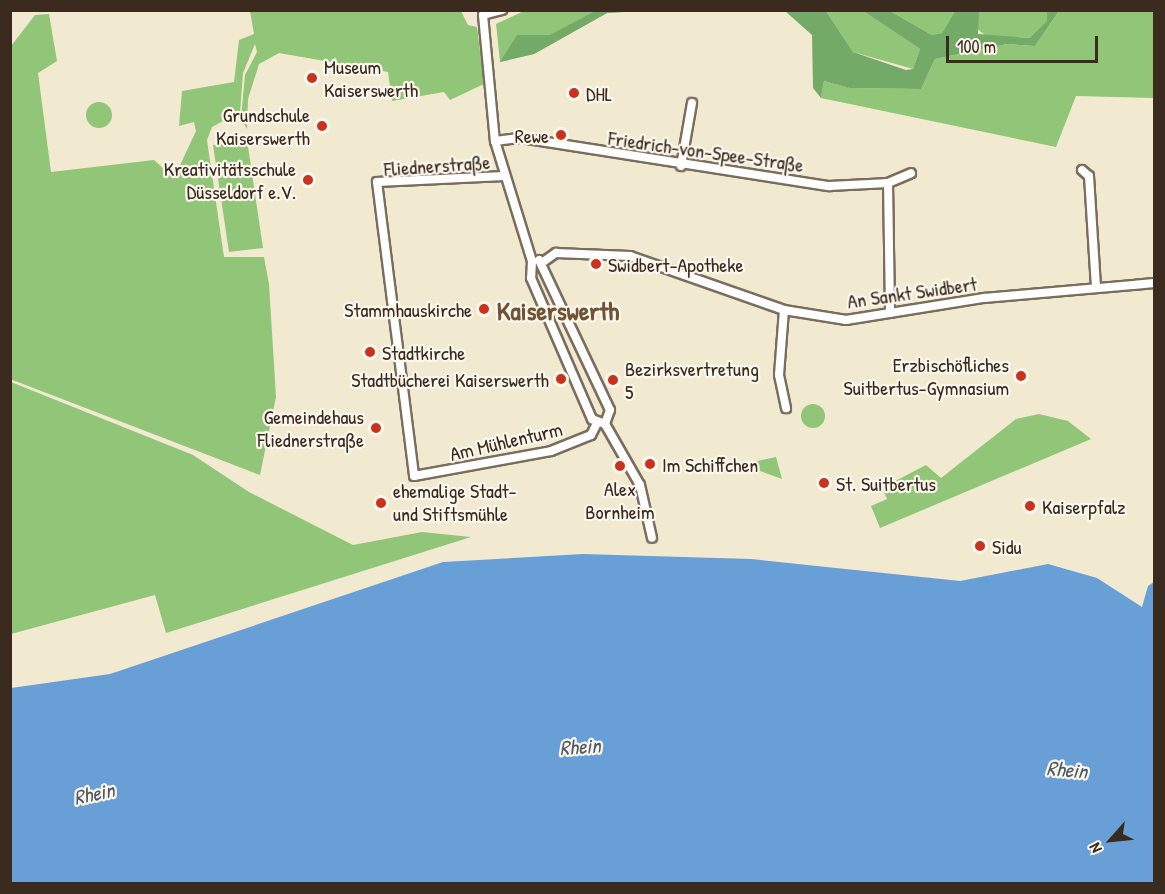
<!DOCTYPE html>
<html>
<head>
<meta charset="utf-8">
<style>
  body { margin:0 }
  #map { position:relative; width:1165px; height:894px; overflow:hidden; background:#f1ead1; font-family:"Patrick Hand",sans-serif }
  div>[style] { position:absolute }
  .green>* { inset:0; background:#91c577 }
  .round { border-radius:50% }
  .forest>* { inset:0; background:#74aa68 }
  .water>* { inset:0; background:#699fd7 }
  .roads { filter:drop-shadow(2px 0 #7b6d5d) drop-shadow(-2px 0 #7b6d5d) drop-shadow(0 2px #7b6d5d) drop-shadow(0 -2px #7b6d5d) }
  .minor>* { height:8px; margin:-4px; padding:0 4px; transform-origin:4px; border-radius:4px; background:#fff }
  .dots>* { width:16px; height:16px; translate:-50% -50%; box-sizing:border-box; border:3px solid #fbf7ec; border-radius:50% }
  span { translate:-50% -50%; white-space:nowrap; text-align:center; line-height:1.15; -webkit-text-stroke:4.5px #fbf7ec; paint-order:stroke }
  .poi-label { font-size:20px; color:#3b2a1e }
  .left { translate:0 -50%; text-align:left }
  .right { translate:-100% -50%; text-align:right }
  .street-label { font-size:20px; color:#3b2a1e }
  .water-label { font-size:21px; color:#4d5968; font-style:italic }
  .district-label { font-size:26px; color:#6f5335; font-weight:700 }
  .frame { position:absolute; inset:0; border:12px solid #3b2a1e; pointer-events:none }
  .north { position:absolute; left:1081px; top:810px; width:60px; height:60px; -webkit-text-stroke:4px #fbf7ec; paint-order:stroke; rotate:243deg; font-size:16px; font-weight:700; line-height:24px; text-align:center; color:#3b2a1e }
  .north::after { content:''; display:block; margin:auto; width:21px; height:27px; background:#3b2a1e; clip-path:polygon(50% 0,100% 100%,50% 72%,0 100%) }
  .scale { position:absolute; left:946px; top:36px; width:152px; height:27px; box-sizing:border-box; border:3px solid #3b2a1e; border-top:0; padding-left:8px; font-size:18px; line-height:21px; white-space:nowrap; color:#3b2a1e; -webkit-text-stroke:4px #fbf7ec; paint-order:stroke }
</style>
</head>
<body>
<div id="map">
  <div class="green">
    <div style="clip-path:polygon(250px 11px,461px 11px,468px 25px,477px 27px,484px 84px,450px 100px,444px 92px,392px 101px,388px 72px,279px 53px,259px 64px,248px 99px,247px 129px,241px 118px,245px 75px,257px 52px,255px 44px,243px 73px,240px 112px,212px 127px,207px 140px,224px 257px,264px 257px,269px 284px,276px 397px,260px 475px,10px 379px,11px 46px,35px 15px,49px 14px,57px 61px,38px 73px,51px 172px,154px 160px,174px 178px,196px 131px,194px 122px,179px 126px,182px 91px,234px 82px,239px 40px,254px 34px)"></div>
    <div style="clip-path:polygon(524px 11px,639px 11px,607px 13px,534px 54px,500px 62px,496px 24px)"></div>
    <div style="clip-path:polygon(826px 11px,863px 11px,920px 49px,913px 69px,853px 52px)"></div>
    <div style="clip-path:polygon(890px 11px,955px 11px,942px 33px,932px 35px)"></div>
    <div style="clip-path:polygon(979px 11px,1047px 11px,1047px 21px,1034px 38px,986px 36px,974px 26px)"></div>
    <div style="clip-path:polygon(1059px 11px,1154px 11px,1154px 98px,1076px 96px,1056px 147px,821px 98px,824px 81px,851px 88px,921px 89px,935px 59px,1007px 44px,1035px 46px)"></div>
    <div class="round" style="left:86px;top:102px;width:26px;height:26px"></div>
    <div style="clip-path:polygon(247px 140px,263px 248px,229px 252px,213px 145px)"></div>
    <div style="clip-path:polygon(11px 382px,193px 455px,249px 492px,353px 545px,422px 532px,471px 537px,166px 633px,155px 595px,11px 634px)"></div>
    <div class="round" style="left:801px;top:404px;width:24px;height:24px"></div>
    <div style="clip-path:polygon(1039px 414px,1068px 421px,1091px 439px,880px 528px,871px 506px,887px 499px,882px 488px,926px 465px,941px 478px,1016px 419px)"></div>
    <div style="clip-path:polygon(776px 457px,782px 479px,752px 468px,753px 462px)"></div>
  </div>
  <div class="forest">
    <div style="clip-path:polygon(597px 10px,639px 11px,607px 13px,534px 54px,500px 62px,517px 35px,550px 35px)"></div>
    <div style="clip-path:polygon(785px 11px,826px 11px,853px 52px,906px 70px,913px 69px,920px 49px,863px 11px,890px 11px,932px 35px,942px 33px,955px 11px,979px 11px,978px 34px,1030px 38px,1047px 21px,1047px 11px,1059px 11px,1035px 46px,1007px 44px,935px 59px,921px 89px,850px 88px,824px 81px,821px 98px,813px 88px,812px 35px)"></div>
  </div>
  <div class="water">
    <div style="clip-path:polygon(583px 554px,751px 559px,960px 581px,1048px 564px,1097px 578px,1142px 607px,1148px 586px,1154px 582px,1154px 883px,11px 883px,11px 688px,110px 674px,443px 562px)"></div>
  </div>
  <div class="roads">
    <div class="minor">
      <div style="left:483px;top:15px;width:127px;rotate:84.6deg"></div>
      <div style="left:495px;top:141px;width:126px;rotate:72.9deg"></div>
      <div style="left:532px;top:261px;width:17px;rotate:93deg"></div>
      <div style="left:531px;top:278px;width:154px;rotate:66.6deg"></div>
      <div style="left:592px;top:419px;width:14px;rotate:21deg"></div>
      <div style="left:483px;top:15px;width:20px;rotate:-15deg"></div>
      <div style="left:495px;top:141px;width:26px;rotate:-7deg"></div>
      <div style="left:521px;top:138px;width:312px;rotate:8.9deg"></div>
      <div style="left:829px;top:186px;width:59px;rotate:-2.9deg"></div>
      <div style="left:888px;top:183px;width:25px;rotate:-23deg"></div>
      <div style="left:681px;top:166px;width:64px;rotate:-80.1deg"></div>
      <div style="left:1082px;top:170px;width:9px;rotate:41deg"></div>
      <div style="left:1089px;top:176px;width:110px;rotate:86.4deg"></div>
      <div style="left:504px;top:176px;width:127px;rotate:177.3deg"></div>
      <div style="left:377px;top:182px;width:296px;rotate:82.8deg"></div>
      <div style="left:414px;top:476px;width:139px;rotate:-10.3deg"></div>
      <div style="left:551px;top:451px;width:43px;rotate:-21.8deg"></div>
      <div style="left:591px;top:435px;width:13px;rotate:-63deg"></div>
      <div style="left:888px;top:183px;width:130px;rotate:89.1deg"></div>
      <div style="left:539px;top:260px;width:166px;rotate:64.7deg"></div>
      <div style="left:610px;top:410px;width:15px;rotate:110deg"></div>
      <div style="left:543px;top:262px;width:16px;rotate:-35deg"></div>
      <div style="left:556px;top:253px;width:74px;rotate:2.3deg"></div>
      <div style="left:630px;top:256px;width:163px;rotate:19.3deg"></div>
      <div style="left:784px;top:310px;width:63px;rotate:9.2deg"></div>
      <div style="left:846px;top:320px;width:140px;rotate:-9.1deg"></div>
      <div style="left:984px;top:298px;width:171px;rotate:-5deg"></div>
      <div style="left:784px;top:310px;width:65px;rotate:94.4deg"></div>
      <div style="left:779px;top:375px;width:34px;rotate:78deg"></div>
      <div style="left:605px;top:424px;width:70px;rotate:60.2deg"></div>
      <div style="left:640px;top:485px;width:54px;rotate:77.2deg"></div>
    </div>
  </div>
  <div class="dots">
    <div style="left:312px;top:78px;background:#c8321e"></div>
    <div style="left:574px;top:93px;background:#c8321e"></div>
    <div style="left:322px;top:126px;background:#c8321e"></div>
    <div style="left:561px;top:135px;background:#c8321e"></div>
    <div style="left:308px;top:180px;background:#c8321e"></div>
    <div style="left:596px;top:264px;background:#c8321e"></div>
    <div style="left:484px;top:309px;background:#c8321e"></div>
    <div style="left:370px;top:352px;background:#c8321e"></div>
    <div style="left:1021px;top:376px;background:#c8321e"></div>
    <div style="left:561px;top:379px;background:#c8321e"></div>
    <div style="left:613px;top:380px;background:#c8321e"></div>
    <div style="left:376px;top:428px;background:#c8321e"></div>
    <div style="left:650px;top:464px;background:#c8321e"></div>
    <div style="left:620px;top:466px;background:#c8321e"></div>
    <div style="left:824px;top:483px;background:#c8321e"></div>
    <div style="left:381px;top:503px;background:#c8321e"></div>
    <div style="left:1030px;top:506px;background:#c8321e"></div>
    <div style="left:980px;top:546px;background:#c8321e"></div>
  </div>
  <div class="poi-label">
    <span class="left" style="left:324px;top:78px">Museum<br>Kaiserswerth</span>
    <span class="left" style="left:586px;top:93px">DHL</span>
    <span class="right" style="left:310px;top:126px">Grundschule<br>Kaiserswerth</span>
    <span class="right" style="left:549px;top:135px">Rewe</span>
    <span class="right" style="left:296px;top:180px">Kreativitätsschule<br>Düsseldorf e.V.</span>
    <span class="left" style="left:608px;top:264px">Swidbert-Apotheke</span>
    <span class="right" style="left:472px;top:309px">Stammhauskirche</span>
    <span class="left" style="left:382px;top:352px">Stadtkirche</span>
    <span class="right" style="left:1009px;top:376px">Erzbischöfliches<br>Suitbertus-Gymnasium</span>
    <span class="left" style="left:625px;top:380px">Bezirksvertretung<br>5</span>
    <span class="right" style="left:549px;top:379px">Stadtbücherei Kaiserswerth</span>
    <span class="right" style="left:364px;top:428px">Gemeindehaus<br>Fliednerstraße</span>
    <span class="left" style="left:662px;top:464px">Im Schiffchen</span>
    <span class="left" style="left:836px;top:483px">St. Suitbertus</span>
    <span style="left:620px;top:500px">Alex<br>Bornheim</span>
    <span class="left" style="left:393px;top:502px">ehemalige Stadt-<br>und Stiftsmühle</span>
    <span class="left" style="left:1042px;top:506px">Kaiserpfalz</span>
    <span class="left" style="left:992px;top:546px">Sidu</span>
  </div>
  <div class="street-label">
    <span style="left:706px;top:151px;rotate:8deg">Friedrich-von-Spee-Straße</span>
    <span style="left:437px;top:165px;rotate:-4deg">Fliednerstraße</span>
    <span style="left:912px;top:292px;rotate:-8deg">An Sankt Swidbert</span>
    <span style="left:506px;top:441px;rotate:-13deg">Am Mühlenturm</span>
  </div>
  <div class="water-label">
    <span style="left:580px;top:747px;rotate:-4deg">Rhein</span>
    <span style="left:1067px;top:770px;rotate:5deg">Rhein</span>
    <span style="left:94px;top:794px;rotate:-12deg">Rhein</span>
  </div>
  <div class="district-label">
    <span style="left:558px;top:311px">Kaiserswerth</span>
  </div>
  <div class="frame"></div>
  <div class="north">N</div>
  <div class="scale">100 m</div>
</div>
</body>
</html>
